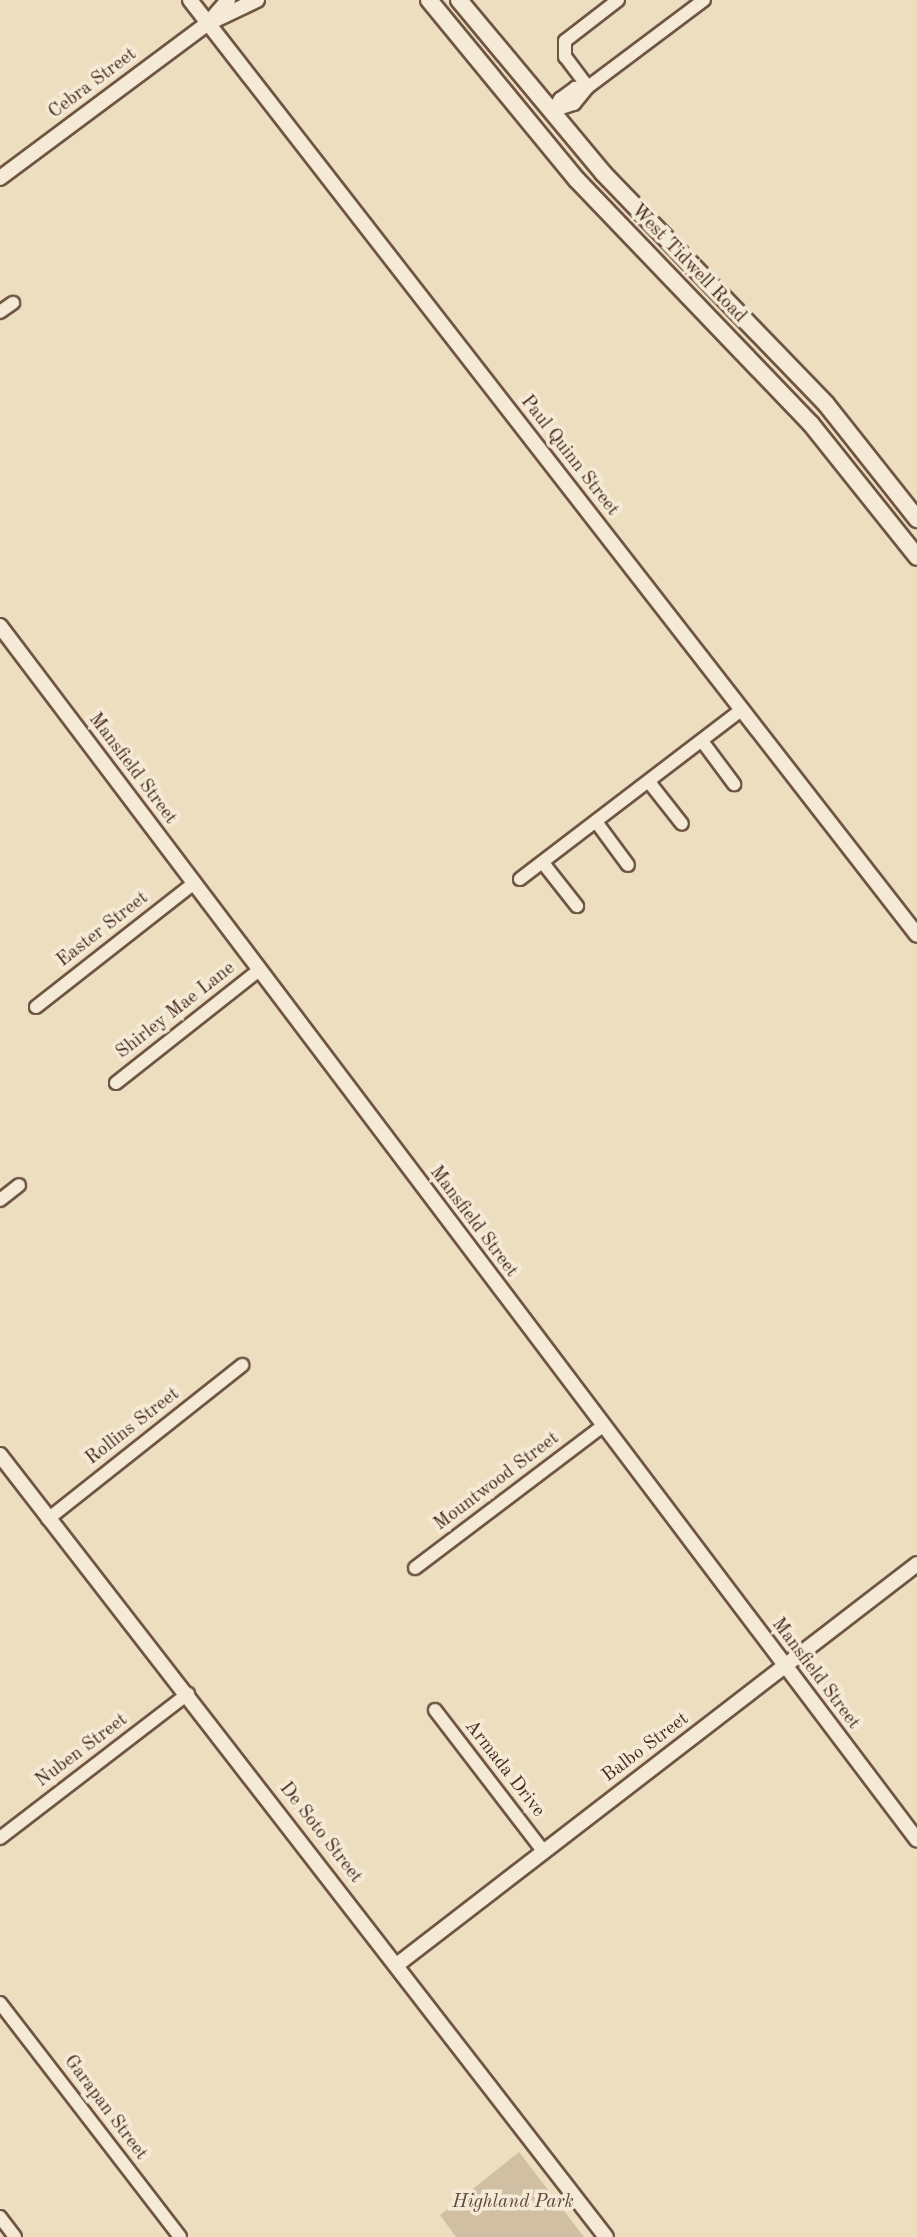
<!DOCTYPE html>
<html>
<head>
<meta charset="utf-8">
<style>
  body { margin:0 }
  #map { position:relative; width:917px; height:2237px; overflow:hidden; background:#eedec0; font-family:"Old Standard TT",serif }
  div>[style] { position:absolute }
  .green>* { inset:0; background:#d1bfa4 }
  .roads { filter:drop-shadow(2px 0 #705544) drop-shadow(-2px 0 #705544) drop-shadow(0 2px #705544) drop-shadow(0 -2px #705544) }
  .minor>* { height:12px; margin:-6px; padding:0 6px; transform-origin:6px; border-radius:6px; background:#f4ead6 }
  .tertiary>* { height:14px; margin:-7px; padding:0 7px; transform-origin:7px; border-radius:7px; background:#f4ead6 }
  .secondary>* { height:16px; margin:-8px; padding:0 8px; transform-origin:8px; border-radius:8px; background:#f4ead6 }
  span { translate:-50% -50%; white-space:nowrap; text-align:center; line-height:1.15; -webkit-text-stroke:7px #f4ead6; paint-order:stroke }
  .street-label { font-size:19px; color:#46271a }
  .park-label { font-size:19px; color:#624536; font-style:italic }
</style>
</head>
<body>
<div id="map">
  <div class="green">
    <div style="clip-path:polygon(519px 2152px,584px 2237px,456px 2237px,440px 2215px)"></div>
  </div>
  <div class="roads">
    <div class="minor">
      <div style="left:588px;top:87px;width:38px;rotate:-127deg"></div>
      <div style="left:565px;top:57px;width:16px;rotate:-90deg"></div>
      <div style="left:565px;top:41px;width:67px;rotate:-37.7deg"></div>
      <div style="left:555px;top:110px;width:20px;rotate:-18deg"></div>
      <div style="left:574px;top:104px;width:22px;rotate:-51deg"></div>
      <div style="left:588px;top:87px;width:145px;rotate:-36.9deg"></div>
      <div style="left:551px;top:113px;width:17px;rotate:-57deg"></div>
      <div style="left:560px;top:99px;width:19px;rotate:-36deg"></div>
      <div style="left:575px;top:88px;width:13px;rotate:-4deg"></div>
      <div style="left:0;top:312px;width:16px;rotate:-35deg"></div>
      <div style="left:702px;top:741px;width:54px;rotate:53.3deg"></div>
      <div style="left:649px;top:782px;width:53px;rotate:51.8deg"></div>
      <div style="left:597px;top:823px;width:52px;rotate:53.6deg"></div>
      <div style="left:543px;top:863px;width:55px;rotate:51.7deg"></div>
      <div style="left:520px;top:879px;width:278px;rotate:-37.4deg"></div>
      <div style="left:36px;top:1007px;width:201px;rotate:-38.1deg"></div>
      <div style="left:116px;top:1083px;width:182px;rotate:-38.3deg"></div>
      <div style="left:0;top:1200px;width:24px;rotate:-38deg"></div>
      <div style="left:48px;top:1519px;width:248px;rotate:-38.4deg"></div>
      <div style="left:415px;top:1568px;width:236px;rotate:-37.1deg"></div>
      <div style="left:435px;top:1710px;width:178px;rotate:52.5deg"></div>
      <div style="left:0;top:1838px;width:237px;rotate:-37.5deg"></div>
      <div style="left:0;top:2003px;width:295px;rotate:52.4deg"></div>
      <div style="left:0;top:2217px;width:25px;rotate:53deg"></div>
    </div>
    <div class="tertiary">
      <div style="left:190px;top:0;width:1184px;rotate:52.13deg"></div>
      <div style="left:211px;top:22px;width:51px;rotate:-25.6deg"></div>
      <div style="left:0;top:178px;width:261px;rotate:-36.7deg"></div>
      <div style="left:209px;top:22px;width:29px;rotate:-49deg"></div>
      <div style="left:0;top:626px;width:1521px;rotate:52.93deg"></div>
      <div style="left:0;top:1455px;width:989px;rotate:52.23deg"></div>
      <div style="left:398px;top:1964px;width:655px;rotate:-37.62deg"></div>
    </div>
    <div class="secondary">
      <div style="left:429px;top:0;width:233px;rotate:50.6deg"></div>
      <div style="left:577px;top:180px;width:338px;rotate:46.2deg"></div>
      <div style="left:811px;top:424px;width:170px;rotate:51.4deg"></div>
      <div style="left:459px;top:0;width:225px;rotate:50.2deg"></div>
      <div style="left:603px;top:173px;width:321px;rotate:46deg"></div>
      <div style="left:826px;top:404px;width:147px;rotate:51.6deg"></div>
    </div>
  </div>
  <div class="street-label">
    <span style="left:93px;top:84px;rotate:-37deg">Cebra Street</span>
    <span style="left:688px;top:264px;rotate:46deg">West Tidwell Road</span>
    <span style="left:569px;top:456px;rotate:52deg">Paul Quinn Street</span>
    <span style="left:132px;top:769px;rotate:53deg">Mansfield Street</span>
    <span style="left:103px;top:930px;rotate:-38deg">Easter Street</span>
    <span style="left:176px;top:1011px;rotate:-38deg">Shirley Mae Lane</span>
    <span style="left:473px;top:1222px;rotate:53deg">Mansfield Street</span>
    <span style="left:133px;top:1427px;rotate:-38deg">Rollins Street</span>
    <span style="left:497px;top:1482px;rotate:-37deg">Mountwood Street</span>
    <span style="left:815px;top:1674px;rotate:53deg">Mansfield Street</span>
    <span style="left:646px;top:1748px;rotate:-37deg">Balbo Street</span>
    <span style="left:82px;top:1751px;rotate:-37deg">Nuben Street</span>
    <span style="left:504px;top:1769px;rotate:52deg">Armada Drive</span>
    <span style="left:320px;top:1833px;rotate:52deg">De Soto Street</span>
    <span style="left:105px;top:2108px;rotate:53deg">Garapan Street</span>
  </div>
  <div class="park-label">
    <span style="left:513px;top:2203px">Highland Park</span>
  </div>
</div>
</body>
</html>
